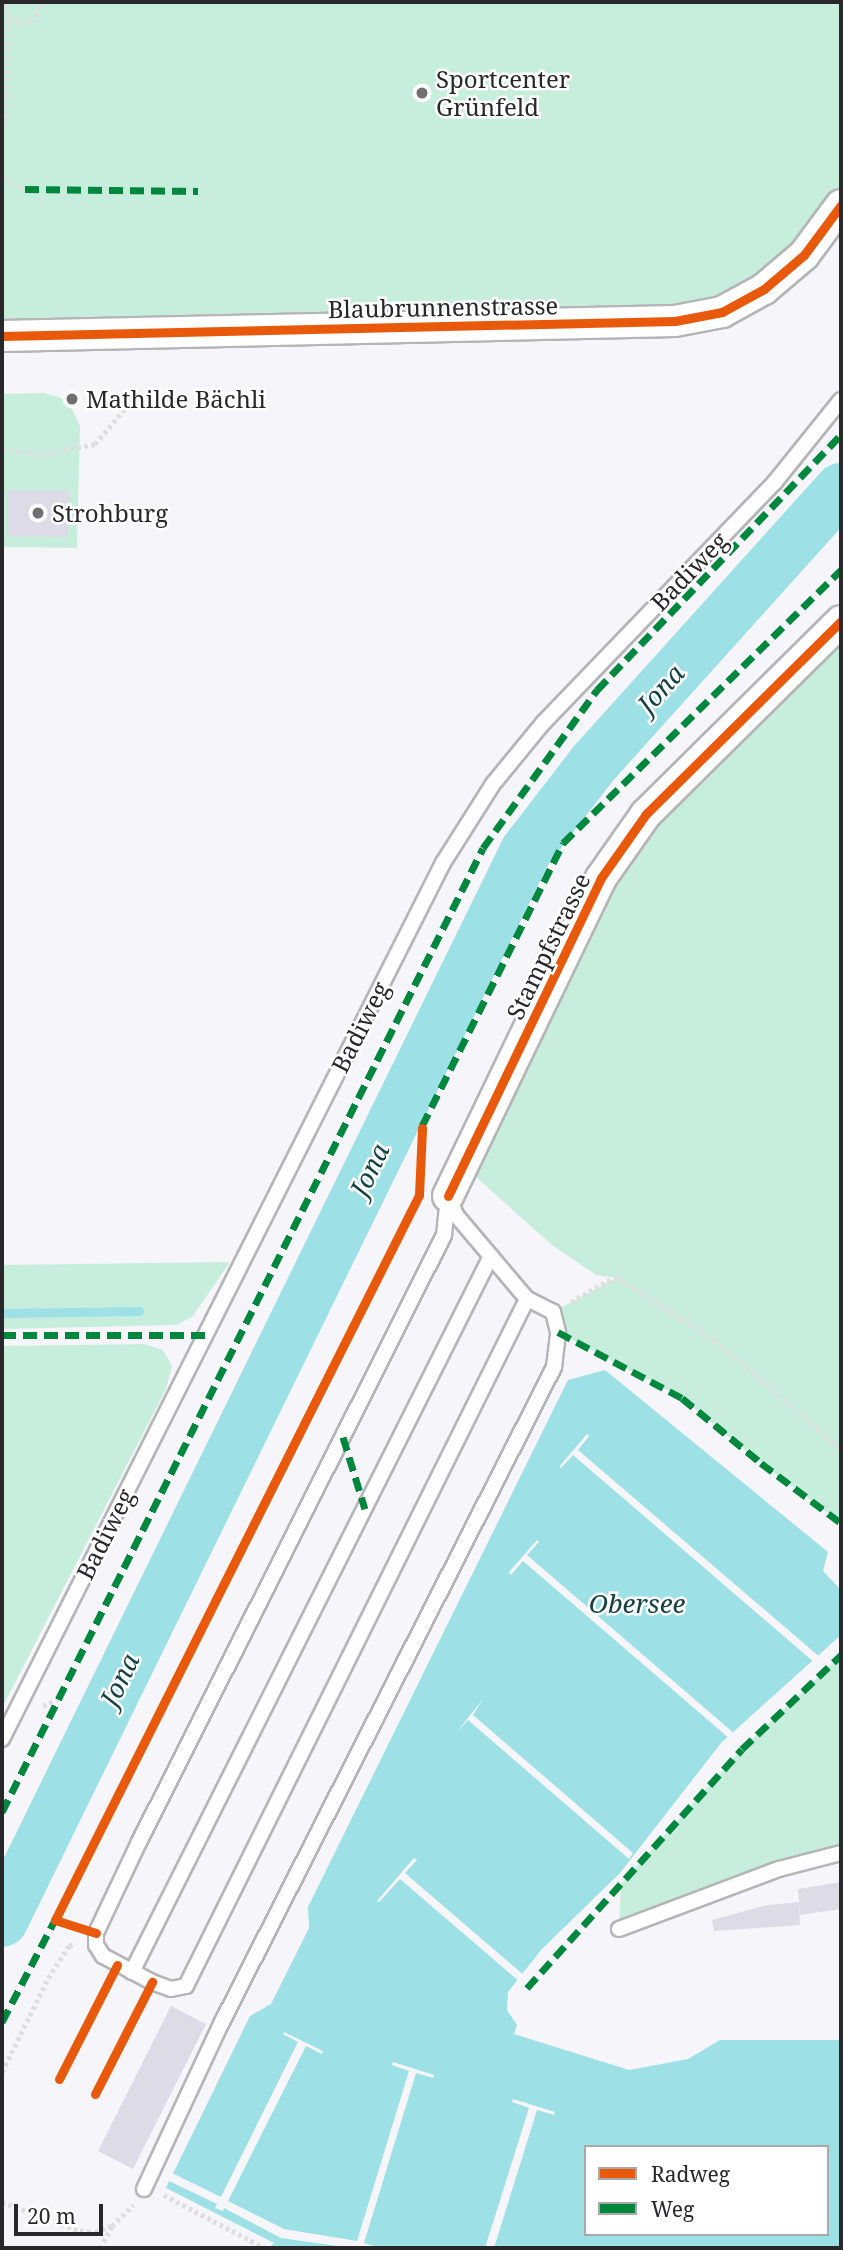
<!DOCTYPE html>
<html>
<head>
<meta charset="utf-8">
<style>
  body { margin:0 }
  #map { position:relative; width:843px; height:2250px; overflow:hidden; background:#f6f5fa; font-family:"Noto Serif",serif }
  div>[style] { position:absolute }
  .green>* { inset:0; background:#c7eddc }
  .water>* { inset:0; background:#9de1e6 }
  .pier>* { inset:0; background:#f6f5fa }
  .stream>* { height:9px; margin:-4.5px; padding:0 4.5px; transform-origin:4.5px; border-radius:4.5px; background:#9de1e6 }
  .river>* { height:52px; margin:-26px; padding:0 26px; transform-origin:26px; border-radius:26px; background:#9de1e6 }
  .building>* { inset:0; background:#dddce6 }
  .path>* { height:4.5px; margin-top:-2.25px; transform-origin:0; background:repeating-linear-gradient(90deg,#dededf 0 3.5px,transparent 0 7px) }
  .roads { filter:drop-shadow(2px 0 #b5b5b8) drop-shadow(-2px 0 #b5b5b8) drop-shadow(0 2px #b5b5b8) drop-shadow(0 -2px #b5b5b8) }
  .service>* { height:14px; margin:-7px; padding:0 7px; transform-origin:7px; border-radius:7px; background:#fefefe }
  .minor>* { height:30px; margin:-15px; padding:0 15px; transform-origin:15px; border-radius:15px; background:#fefefe }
  .quiet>* { height:7px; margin-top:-3.5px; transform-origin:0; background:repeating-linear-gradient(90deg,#00873e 0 14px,transparent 0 21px) }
  .cycleway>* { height:9px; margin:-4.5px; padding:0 4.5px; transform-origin:4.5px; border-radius:4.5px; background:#e8590c }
  .dots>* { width:19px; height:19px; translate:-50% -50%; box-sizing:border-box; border:4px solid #fff; border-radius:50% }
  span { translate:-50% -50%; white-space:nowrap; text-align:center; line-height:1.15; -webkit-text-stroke:5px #fff; paint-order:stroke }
  .poi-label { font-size:24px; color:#28282b }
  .left { translate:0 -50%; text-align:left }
  .street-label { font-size:24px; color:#28282b }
  .water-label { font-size:26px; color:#144143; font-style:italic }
  .frame { position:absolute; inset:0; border:4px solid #28282b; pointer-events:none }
  .legend { position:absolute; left:584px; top:2145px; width:245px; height:91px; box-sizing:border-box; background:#fff; border:2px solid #a9a9aa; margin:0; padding:9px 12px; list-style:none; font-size:21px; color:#28282b }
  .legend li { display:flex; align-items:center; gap:14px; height:35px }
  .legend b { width:35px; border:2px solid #a9a9aa }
  .scale { position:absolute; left:14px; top:2204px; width:89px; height:32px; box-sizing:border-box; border:4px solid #28282b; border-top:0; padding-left:9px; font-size:21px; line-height:24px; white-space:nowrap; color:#28282b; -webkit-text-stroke:5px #fff; paint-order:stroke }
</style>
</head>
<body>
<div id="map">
  <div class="green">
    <div style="clip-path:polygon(2px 2px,841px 2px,841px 185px,811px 229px,775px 266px,734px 290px,697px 304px,643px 309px,2px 322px)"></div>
    <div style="clip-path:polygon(44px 393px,68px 400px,80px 426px,77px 548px,2px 547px,2px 394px)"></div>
    <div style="clip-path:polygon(841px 638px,841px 1523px,761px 1463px,682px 1398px,558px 1332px,553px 1312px,616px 1278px,596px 1275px,552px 1245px,467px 1169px,616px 877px,644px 836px)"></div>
    <div style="clip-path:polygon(230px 1262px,192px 1317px,176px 1325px,2px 1329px,2px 1265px)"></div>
    <div style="clip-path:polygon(144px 1344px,163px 1350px,172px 1366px,166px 1389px,2px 1708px,2px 1346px)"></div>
    <div style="clip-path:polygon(841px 1655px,841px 1853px,619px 1929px,621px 1884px,742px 1749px)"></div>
  </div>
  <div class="water">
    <div style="clip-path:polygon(evenodd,605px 1370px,828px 1552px,823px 1571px,841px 1590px,841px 1635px,721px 1743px,620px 1873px,541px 1950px,508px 1992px,507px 2010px,517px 2025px,514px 2034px,629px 2070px,688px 2059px,720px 2040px,841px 2040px,841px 2248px,293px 2248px,278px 2245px,166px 2188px,250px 2016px,271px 2004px,309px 1928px,308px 1907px,568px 1380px,605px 1370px,586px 2147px,827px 2147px,827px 2234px,586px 2234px,586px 2147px)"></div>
  </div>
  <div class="pier">
    <div style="clip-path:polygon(587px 1434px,589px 1436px,578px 1450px,821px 1658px,815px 1663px,573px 1455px,561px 1468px,559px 1467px)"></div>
    <div style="clip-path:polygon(537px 1540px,539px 1542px,527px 1555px,736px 1735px,730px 1739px,523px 1561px,511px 1575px,509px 1572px)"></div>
    <div style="clip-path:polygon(483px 1699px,473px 1715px,633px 1853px,629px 1859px,468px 1720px,456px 1733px)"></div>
    <div style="clip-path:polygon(414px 1858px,417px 1860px,405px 1873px,525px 1976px,520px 1982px,400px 1879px,379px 1902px,377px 1901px)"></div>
    <div style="clip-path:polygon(284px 2032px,323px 2051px,322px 2054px,306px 2046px,228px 2201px,284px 2229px,357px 2241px,409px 2071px,392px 2065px,393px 2062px,434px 2075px,434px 2078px,416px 2073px,364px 2243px,380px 2248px,351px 2248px,281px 2238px,224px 2208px,223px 2211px,215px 2208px,217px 2204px,167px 2180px,170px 2172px,221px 2197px,298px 2042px,283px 2034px)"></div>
    <div style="clip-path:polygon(513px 2099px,555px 2112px,554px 2115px,537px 2110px,494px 2248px,485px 2248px,529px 2108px,512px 2102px)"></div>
  </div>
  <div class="stream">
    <div style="left:2px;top:1313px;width:137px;rotate:-0.8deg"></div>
    <div style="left:274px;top:2248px;width:5px;rotate:-37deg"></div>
  </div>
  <div class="river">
    <div style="left:2px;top:1921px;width:1191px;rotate:-63.91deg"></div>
    <div style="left:526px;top:851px;width:110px;rotate:-52.4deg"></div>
    <div style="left:593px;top:764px;width:370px;rotate:-48deg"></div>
  </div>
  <div class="building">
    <div style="clip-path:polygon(7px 490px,69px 491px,68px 537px,7px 536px)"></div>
    <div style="clip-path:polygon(841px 1882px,841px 1909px,800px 1915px,798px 1889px)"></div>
    <div style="clip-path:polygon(799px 1902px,800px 1925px,714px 1931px,712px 1920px,768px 1905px)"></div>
    <div style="clip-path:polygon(171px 2006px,206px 2024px,133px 2169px,98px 2151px)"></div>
  </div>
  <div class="path">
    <div style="left:9px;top:21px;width:23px;rotate:2deg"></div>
    <div style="left:32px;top:22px;width:23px;rotate:-61deg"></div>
    <div style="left:2px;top:126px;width:5px;rotate:-53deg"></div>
    <div style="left:5px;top:122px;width:101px;rotate:-87.7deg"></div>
    <div style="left:9px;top:21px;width:20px;rotate:-105deg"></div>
    <div style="left:2px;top:177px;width:26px;rotate:28deg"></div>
    <div style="left:2px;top:449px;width:41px;rotate:7deg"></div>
    <div style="left:43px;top:454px;width:53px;rotate:-10.9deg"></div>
    <div style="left:95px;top:444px;width:70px;rotate:-49.7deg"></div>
    <div style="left:571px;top:1302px;width:42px;rotate:-30.3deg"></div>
    <div style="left:607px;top:1281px;width:11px;rotate:-15deg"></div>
    <div style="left:618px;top:1278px;width:115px;rotate:32.6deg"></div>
    <div style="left:715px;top:1340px;width:167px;rotate:40.9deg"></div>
    <div style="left:43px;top:1706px;width:17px;rotate:-25deg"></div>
    <div style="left:2px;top:2072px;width:105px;rotate:-63.9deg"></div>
    <div style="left:48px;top:1978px;width:38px;rotate:-57deg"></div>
    <div style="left:69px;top:1946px;width:7px;rotate:-27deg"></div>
    <div style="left:164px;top:2195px;width:114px;rotate:27.7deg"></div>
    <div style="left:2px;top:2202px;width:83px;rotate:20.4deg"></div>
    <div style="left:80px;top:2231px;width:15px;rotate:4deg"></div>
    <div style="left:95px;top:2232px;width:17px;rotate:-21deg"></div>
    <div style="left:100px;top:2248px;width:25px;rotate:-61deg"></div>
    <div style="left:112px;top:2226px;width:30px;rotate:-45deg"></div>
  </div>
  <div class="roads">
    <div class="service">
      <div style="left:448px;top:1196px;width:21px;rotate:67deg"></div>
      <div style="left:456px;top:1215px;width:110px;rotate:49.8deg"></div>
      <div style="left:527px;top:1299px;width:767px;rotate:116.4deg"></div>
      <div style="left:186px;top:1986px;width:15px;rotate:169deg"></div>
      <div style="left:171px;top:1989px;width:20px;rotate:-160deg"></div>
      <div style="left:152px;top:1982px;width:55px;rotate:-152deg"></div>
      <div style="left:103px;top:1956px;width:13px;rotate:-122deg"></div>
      <div style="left:96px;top:1945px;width:12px;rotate:-90deg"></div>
      <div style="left:96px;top:1933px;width:101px;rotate:-64.7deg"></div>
      <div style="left:139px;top:1842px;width:679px;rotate:-63.32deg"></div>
      <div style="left:444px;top:1235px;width:39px;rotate:-84deg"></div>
      <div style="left:2px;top:1739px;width:981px;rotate:-63.28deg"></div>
      <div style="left:443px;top:863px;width:93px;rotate:-57.7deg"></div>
      <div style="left:493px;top:784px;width:80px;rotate:-50.6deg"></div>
      <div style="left:544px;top:722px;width:333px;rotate:-46.1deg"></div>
      <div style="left:775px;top:482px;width:105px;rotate:-51.2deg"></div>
      <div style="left:619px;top:1929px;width:171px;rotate:-20.6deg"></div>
      <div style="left:779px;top:1869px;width:64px;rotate:-14.5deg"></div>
      <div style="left:132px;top:1972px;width:801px;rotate:-63.37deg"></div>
      <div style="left:144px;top:2189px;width:184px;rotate:-65deg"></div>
      <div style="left:222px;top:2022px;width:734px;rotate:-63.12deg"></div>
      <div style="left:554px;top:1367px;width:35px;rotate:-83deg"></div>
      <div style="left:558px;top:1332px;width:21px;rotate:-104deg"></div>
      <div style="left:553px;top:1312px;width:29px;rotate:-153deg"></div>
    </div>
    <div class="minor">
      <div style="left:2px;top:336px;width:673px;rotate:-1.28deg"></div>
      <div style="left:675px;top:321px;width:48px;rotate:-10.8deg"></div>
      <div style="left:722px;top:312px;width:48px;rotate:-28.7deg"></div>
      <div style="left:764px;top:289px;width:52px;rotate:-40.4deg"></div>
      <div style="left:804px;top:255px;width:62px;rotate:-53.5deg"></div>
      <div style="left:448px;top:1196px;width:353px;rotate:-64.3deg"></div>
      <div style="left:601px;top:878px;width:78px;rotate:-54.9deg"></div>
      <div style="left:646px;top:814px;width:274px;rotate:-44.7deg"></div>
    </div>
  </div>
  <div class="quiet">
    <div style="left:25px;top:189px;width:173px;rotate:0.7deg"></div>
    <div style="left:422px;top:1134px;width:8px;rotate:-90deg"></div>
    <div style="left:422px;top:1126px;width:316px;rotate:-63.5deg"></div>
    <div style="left:563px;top:843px;width:390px;rotate:-44.5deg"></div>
    <div style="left:558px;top:1332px;width:140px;rotate:28deg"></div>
    <div style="left:682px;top:1398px;width:102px;rotate:39.4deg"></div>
    <div style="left:761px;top:1463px;width:100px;rotate:36.9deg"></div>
    <div style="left:2px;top:1335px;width:203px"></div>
    <div style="left:343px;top:1437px;width:75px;rotate:73deg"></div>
    <div style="left:2px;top:1812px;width:1077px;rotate:-63.48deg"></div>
    <div style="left:483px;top:848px;width:195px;rotate:-54.2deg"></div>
    <div style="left:597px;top:690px;width:353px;rotate:-46.3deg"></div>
    <div style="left:527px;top:1988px;width:321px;rotate:-48deg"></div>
    <div style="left:742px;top:1749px;width:137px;rotate:-43.5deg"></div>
    <div style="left:2px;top:2022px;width:119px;rotate:-62.6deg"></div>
  </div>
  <div class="cycleway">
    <div style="left:2px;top:336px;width:673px;rotate:-1.28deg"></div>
    <div style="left:675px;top:321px;width:48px;rotate:-10.8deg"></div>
    <div style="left:722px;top:312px;width:48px;rotate:-28.7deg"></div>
    <div style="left:764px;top:289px;width:52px;rotate:-40.4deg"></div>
    <div style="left:804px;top:255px;width:62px;rotate:-53.5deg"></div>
    <div style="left:448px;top:1196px;width:353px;rotate:-64.3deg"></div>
    <div style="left:601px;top:878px;width:78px;rotate:-54.9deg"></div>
    <div style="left:646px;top:814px;width:274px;rotate:-44.7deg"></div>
    <div style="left:96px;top:1933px;width:43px;rotate:-162.4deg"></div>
    <div style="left:55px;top:1920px;width:811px;rotate:-63.34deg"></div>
    <div style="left:419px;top:1195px;width:67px;rotate:-87.4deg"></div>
    <div style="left:59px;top:2079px;width:128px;rotate:-63deg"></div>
    <div style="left:95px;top:2094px;width:126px;rotate:-63deg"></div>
  </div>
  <div class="dots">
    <div style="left:422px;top:93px;background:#707073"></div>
    <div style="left:72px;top:399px;background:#707073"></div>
    <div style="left:38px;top:513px;background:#707073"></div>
  </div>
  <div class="poi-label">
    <span class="left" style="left:436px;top:93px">Sportcenter<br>Grünfeld</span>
    <span class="left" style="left:86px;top:399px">Mathilde Bächli</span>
    <span class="left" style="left:52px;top:513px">Strohburg</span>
  </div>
  <div class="street-label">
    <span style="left:443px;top:307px;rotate:-1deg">Blaubrunnenstrasse</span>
    <span style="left:689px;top:571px;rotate:-46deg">Badiweg</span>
    <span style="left:548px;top:946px;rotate:-64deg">Stampfstrasse</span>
    <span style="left:360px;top:1027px;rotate:-63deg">Badiweg</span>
    <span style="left:105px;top:1534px;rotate:-63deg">Badiweg</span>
  </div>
  <div class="water-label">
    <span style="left:661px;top:689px;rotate:-48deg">Jona</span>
    <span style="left:370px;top:1170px;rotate:-64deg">Jona</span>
    <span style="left:637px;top:1604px">Obersee</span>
    <span style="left:120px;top:1680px;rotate:-64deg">Jona</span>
  </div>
  <div class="frame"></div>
  <ul class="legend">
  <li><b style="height:9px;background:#e8590c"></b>Radweg</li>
  <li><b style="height:9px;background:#00873e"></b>Weg</li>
  </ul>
  <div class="scale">20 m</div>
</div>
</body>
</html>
